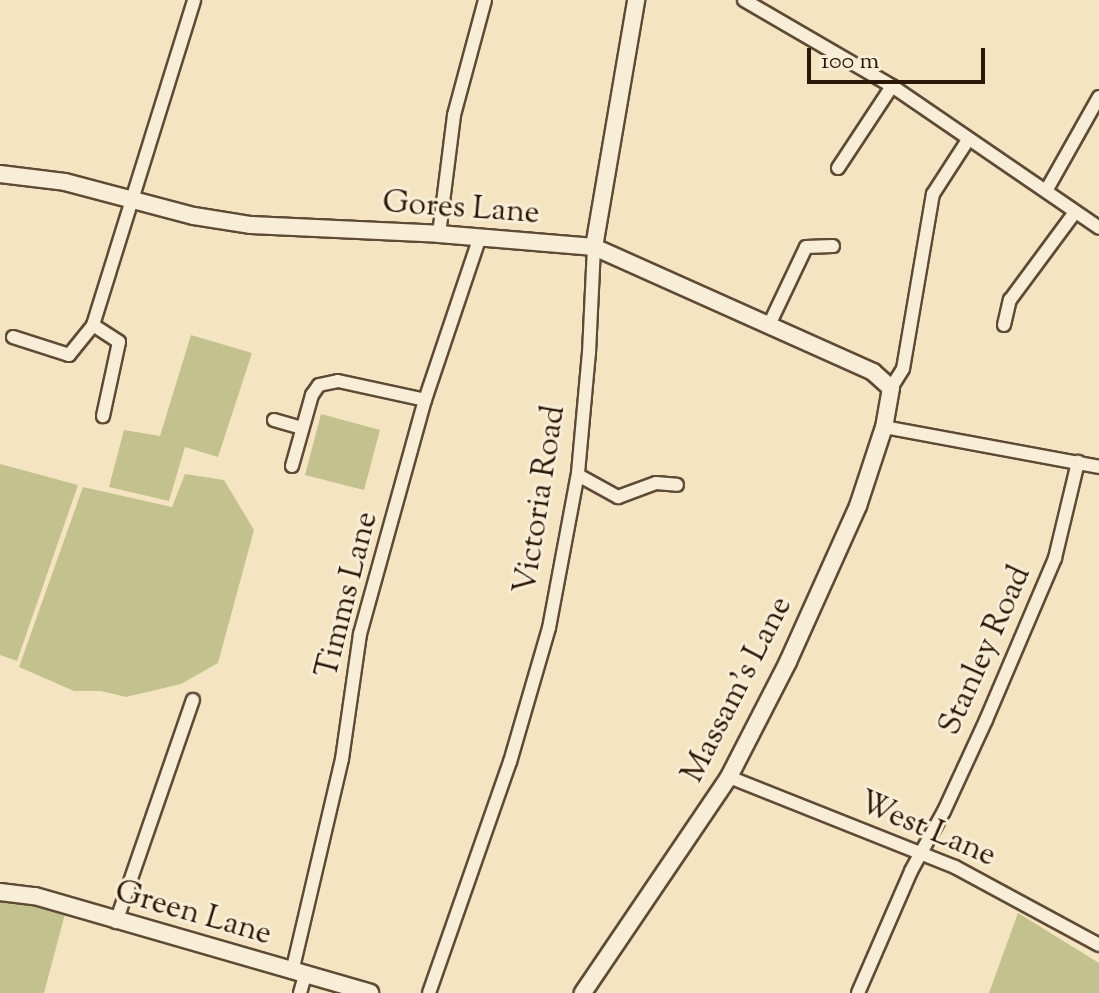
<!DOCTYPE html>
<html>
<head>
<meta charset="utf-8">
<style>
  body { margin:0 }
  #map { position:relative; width:1099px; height:993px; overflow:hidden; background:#f4e4c2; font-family:"Sorts Mill Goudy",serif }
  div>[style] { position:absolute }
  .green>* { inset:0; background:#c3c28e }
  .roads { filter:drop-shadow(2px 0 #5e4a35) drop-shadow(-2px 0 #5e4a35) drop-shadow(0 2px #5e4a35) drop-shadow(0 -2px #5e4a35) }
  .minor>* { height:12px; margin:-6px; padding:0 6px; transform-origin:6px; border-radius:6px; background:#f8edd7 }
  .tertiary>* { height:16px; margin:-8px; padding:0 8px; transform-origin:8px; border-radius:8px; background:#f8edd7 }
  span { translate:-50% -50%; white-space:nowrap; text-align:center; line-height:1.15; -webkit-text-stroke:6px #f8edd7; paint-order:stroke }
  .street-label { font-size:32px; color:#2c1706 }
  .scale { position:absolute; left:807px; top:48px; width:178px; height:36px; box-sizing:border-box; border:4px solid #2c1706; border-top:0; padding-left:10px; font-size:24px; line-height:28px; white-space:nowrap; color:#2c1706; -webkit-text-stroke:6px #f8edd7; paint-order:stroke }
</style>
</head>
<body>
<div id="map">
  <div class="green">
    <div style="clip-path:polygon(191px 335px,252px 353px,218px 457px,185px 447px,169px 501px,109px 487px,124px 430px,160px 436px)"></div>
    <div style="clip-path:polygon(321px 414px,380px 430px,364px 490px,305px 475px)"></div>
    <div style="clip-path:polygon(0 464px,78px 485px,17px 661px,0 655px)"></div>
    <div style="clip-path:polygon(185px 474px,224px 480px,254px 530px,218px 663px,181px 684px,126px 697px,101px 691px,74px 691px,19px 667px,83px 487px,172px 507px)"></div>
    <div style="clip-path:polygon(5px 898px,65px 914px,44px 993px,0 993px,0 899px)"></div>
    <div style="clip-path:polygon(1018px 913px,1099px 963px,1099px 993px,989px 993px)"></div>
  </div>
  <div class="roads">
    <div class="minor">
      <div style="left:744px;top:0;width:171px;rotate:30.2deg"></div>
      <div style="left:892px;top:86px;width:251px;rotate:34.4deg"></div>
      <div style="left:838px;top:168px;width:98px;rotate:-56.6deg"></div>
      <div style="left:1046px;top:191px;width:108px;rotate:-60.6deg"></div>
      <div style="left:439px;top:234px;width:120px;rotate:-82.8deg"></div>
      <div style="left:454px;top:115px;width:119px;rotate:-74.9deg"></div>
      <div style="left:93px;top:325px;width:31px;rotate:33deg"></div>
      <div style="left:119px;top:342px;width:76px;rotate:102.2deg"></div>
      <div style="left:769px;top:325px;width:86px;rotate:-64.6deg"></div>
      <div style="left:806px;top:247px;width:27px;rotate:-2deg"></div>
      <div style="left:1004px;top:325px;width:26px;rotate:-77deg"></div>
      <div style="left:1010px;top:300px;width:109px;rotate:-53.5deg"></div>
      <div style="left:13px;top:337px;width:59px;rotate:17.8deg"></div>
      <div style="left:69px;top:355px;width:38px;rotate:-51deg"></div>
      <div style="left:93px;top:325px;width:340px;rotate:-72.7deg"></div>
      <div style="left:891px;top:388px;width:22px;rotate:-58deg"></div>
      <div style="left:903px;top:369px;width:178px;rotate:-80.3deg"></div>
      <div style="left:933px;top:194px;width:64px;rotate:-57.1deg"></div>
      <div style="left:274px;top:420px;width:29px;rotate:16deg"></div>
      <div style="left:884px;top:427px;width:219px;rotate:10.5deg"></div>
      <div style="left:292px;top:466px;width:74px;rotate:-74.3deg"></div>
      <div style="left:312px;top:395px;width:12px;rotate:-55deg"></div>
      <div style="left:319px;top:385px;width:19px;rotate:-12deg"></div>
      <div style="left:338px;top:381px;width:89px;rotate:12.3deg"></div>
      <div style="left:578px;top:475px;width:46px;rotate:28.8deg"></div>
      <div style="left:618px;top:497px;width:40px;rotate:-20.2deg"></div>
      <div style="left:656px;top:483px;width:21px;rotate:5deg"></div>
      <div style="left:729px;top:777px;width:243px;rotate:21.7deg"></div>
      <div style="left:955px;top:867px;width:164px;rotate:28.4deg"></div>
      <div style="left:116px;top:922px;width:235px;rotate:-70.9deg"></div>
      <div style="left:292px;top:972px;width:219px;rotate:-76.8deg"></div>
      <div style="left:342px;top:759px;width:126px;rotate:-81.8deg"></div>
      <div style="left:360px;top:634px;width:243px;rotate:-74.5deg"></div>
      <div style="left:425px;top:400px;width:172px;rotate:-71.4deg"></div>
      <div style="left:300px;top:993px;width:18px;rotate:-74deg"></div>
      <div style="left:429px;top:993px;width:245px;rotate:-70.7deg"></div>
      <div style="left:510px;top:762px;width:140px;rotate:-73.8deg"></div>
      <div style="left:549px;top:628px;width:158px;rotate:-79.4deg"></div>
      <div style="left:578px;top:473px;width:121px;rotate:-84.8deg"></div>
      <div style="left:589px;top:353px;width:106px;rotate:-87.3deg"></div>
      <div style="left:858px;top:993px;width:133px;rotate:-66.5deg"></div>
      <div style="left:911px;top:871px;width:68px;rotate:-61.2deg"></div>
      <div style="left:944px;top:811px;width:100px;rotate:-65.2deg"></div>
      <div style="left:986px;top:720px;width:176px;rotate:-66.9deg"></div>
      <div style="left:1055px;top:558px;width:99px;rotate:-76.5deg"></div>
    </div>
    <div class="tertiary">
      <div style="left:0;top:174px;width:65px;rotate:7deg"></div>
      <div style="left:65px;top:182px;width:133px;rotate:14.8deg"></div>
      <div style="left:194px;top:216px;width:58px;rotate:9deg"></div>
      <div style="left:251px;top:225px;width:188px;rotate:2.7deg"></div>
      <div style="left:439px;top:234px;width:156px;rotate:4.8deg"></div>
      <div style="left:594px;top:247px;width:306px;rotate:24.1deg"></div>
      <div style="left:873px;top:372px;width:24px;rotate:42deg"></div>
      <div style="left:891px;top:388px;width:40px;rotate:100deg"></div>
      <div style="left:884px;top:427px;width:83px;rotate:108.2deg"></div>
      <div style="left:858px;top:506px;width:171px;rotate:114.2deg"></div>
      <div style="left:788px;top:662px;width:129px;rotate:117.2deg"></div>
      <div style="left:729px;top:777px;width:261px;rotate:124.1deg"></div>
      <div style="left:594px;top:247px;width:251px;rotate:-80.3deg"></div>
      <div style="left:0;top:892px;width:35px;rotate:7deg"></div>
      <div style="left:35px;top:896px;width:349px;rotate:16.1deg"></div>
    </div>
  </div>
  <div class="street-label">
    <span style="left:461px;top:209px;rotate:4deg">Gores Lane</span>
    <span style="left:541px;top:500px;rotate:-81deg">Victoria Road</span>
    <span style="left:348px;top:595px;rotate:-76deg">Timms Lane</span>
    <span style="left:986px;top:651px;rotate:-66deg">Stanley Road</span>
    <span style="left:738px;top:690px;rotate:-63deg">Massam's Lane</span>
    <span style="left:927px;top:830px;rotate:23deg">West Lane</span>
    <span style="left:193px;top:914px;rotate:16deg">Green Lane</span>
  </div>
  <div class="scale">100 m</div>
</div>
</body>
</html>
